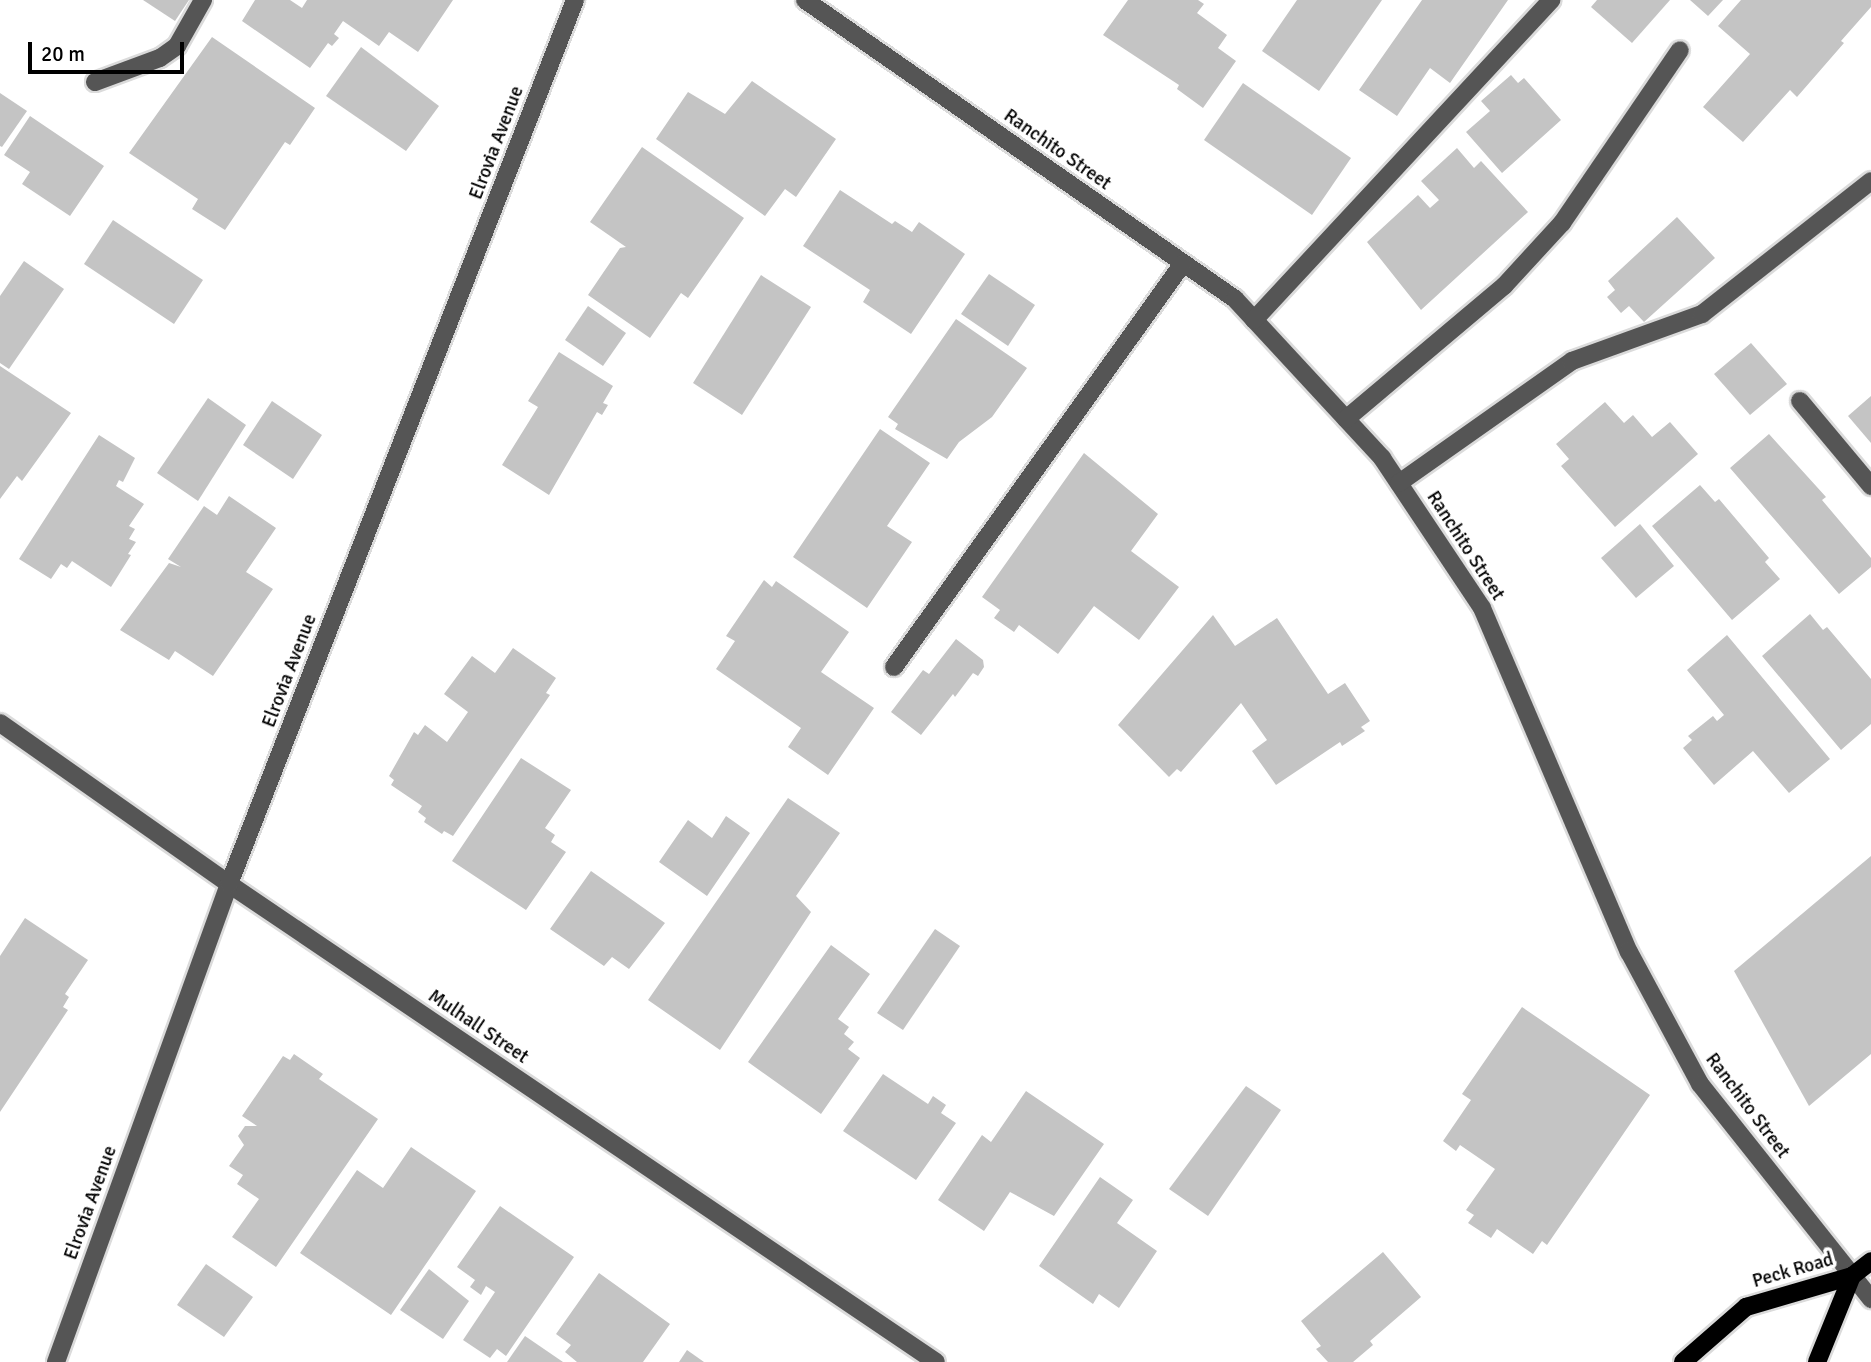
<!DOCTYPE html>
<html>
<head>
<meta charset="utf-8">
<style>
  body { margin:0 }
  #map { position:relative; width:1871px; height:1362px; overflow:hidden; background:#fff; font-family:Signika,sans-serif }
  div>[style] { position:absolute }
  .building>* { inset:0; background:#c4c4c4 }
  .roads { filter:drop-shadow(2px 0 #dbdbdb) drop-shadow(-2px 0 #dbdbdb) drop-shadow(0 2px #dbdbdb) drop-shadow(0 -2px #dbdbdb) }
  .minor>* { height:18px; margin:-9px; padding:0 9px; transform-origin:9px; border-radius:9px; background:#555 }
  .major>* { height:18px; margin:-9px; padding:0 9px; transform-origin:9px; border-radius:9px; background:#000 }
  span { translate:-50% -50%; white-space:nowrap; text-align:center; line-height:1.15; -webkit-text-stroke:7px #fff; paint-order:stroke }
  .street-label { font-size:19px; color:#000 }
  .scale { position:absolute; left:28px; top:42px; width:156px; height:32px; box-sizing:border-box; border:4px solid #000; border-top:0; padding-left:9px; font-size:21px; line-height:24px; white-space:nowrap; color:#000; -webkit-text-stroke:5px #fff; paint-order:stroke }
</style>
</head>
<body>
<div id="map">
  <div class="building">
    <div style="clip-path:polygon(143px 0,189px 0,175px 21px)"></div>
    <div style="clip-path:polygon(255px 0,290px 0,302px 8px,307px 0,453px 0,418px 52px,389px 32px,379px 46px,343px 21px,334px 34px,339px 38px,332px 46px,328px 43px,310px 68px,242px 21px)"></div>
    <div style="clip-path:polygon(1128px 0,1198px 0,1204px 4px,1197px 13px,1227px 35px,1218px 48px,1236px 61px,1203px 108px,1177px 89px,1179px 85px,1103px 35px)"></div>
    <div style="clip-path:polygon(1297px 0,1382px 0,1319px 91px,1262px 51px)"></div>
    <div style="clip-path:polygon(1422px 0,1508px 0,1450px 83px,1430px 68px,1397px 116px,1359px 90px)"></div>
    <div style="clip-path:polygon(1597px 0,1670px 0,1632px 43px,1591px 7px)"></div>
    <div style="clip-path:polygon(1690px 0,1723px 0,1708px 16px)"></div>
    <div style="clip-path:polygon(1741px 0,1871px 0,1871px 7px,1841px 41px,1844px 43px,1797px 97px,1790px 90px,1743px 142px,1703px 107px,1750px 54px,1718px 26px)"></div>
    <div style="clip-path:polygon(212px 37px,315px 108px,290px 145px,285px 142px,225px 230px,192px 209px,198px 199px,129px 153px)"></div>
    <div style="clip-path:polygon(361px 47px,439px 106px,406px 151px,326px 96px)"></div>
    <div style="clip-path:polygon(1511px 75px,1518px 83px,1524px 78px,1561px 120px,1502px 173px,1466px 132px,1490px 111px,1481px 101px)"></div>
    <div style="clip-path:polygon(752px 81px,836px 139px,796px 197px,785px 189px,765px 216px,656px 139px,688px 92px,725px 114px)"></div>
    <div style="clip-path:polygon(1243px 83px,1351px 158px,1312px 215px,1204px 140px)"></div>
    <div style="clip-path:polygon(0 93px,27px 111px,2px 147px,0 146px)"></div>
    <div style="clip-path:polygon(30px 116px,104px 166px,70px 216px,22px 184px,30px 172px,4px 155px)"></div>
    <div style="clip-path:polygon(642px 147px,744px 218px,688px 298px,681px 293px,650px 338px,588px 295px,620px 248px,626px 247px,590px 222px)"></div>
    <div style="clip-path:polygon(1457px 148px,1474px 168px,1481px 161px,1528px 212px,1421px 310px,1367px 242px,1418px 195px,1430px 208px,1439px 200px,1421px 181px)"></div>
    <div style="clip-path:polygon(840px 190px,892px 224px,895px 221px,912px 232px,919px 222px,965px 254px,911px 334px,863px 302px,870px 290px,803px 246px)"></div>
    <div style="clip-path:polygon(1677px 217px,1715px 258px,1644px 322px,1629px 306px,1621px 313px,1607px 297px,1615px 290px,1608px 281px)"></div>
    <div style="clip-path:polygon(113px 220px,203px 280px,174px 324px,84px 264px)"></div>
    <div style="clip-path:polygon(24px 261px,64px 289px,9px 369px,0 363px,0 296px)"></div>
    <div style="clip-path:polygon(989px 274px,1035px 305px,1008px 346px,961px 314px)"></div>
    <div style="clip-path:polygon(761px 275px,811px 307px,742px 415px,693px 383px)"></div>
    <div style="clip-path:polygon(588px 306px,626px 333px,603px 366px,565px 340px)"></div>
    <div style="clip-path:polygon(956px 319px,1027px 368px,992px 417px,959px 442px,947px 459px,895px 429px,898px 424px,888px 417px)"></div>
    <div style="clip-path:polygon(1751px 343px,1787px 384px,1750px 415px,1714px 374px)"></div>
    <div style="clip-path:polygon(559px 352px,613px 386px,603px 403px,608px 405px,602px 415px,597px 412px,549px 495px,502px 465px,538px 407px,528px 401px)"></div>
    <div style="clip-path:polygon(0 366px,71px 413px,22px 481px,17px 476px,0 499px)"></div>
    <div style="clip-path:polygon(1871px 396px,1871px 443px,1848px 416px)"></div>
    <div style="clip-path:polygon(208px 398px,246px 425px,198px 501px,157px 473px)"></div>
    <div style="clip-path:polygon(272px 401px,322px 435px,293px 479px,243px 445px)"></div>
    <div style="clip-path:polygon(1605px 402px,1624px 423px,1633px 415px,1652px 437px,1670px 422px,1698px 454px,1615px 527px,1561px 466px,1569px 459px,1556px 444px)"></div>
    <div style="clip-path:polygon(880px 429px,930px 463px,887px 526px,912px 542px,867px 608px,793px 557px)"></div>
    <div style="clip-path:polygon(1769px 434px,1826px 497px,1822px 500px,1871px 558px,1871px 567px,1839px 594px,1730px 468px)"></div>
    <div style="clip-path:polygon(99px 435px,135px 458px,123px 482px,119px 480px,116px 486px,144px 504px,129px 526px,135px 529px,129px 539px,136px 542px,128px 554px,131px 555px,111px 587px,72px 561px,67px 568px,61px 564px,51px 579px,19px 559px)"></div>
    <div style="clip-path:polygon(1084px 453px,1158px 514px,1131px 551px,1179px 587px,1139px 640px,1094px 606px,1058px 654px,1019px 625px,1014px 632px,994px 618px,1000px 610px,982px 597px)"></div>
    <div style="clip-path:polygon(1700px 485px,1715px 502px,1719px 499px,1769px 558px,1765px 562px,1780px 579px,1732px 620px,1652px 526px)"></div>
    <div style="clip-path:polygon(229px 496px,276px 528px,246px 572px,273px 589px,213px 676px,175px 651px,169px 660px,120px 630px,169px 563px,181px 567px,168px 559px,204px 506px,217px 515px)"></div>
    <div style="clip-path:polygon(1640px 524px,1674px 566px,1636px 598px,1601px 558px)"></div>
    <div style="clip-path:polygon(764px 580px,772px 587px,776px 581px,849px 632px,821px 672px,874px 708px,828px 775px,788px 747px,801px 728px,716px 669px,735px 641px,726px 636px)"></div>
    <div style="clip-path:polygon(1810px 614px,1823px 630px,1827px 627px,1871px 679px,1871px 724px,1841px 750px,1762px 656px)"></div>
    <div style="clip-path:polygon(1213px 615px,1235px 646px,1277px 618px,1328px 694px,1345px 683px,1370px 721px,1361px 727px,1365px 731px,1342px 746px,1340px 742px,1276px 785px,1252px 751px,1267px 740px,1241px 703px,1181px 772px,1177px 769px,1169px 777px,1118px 725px)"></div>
    <div style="clip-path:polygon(1727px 635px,1830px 759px,1789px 793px,1753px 751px,1714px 785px,1683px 748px,1692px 740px,1688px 736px,1713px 716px,1717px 721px,1724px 715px,1687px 670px)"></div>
    <div style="clip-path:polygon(956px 639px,983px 660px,984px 667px,978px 676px,973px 673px,955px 697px,953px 694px,921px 735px,891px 712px,923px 670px,929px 674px)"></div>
    <div style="clip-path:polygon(513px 648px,556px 678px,546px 693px,550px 695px,453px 836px,444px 831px,442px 834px,424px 822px,426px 818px,418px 812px,422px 806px,391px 785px,394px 780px,389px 776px,414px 732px,418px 735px,425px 725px,447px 742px,468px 712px,444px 694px,472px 656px,495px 673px)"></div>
    <div style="clip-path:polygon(521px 758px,571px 790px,545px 828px,555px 835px,551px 842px,566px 852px,526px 910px,452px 861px)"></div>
    <div style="clip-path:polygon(788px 798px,840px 833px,796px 896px,811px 912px,720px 1050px,648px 1000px)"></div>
    <div style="clip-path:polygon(726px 816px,750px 833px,707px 896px,659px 862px,688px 820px,712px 838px)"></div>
    <div style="clip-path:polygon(1871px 856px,1871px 1054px,1809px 1106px,1734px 971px)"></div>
    <div style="clip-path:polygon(591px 871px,665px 923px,629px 969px,612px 957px,604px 966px,550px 929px)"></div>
    <div style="clip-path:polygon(25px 918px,88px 960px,65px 994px,69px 997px,63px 1007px,68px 1010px,0 1112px,0 956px)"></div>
    <div style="clip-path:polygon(935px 929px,960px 946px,903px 1030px,877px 1013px)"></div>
    <div style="clip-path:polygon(831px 945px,870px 974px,838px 1019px,849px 1027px,844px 1034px,854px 1042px,848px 1049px,860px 1058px,821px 1114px,748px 1062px)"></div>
    <div style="clip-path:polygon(1522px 1007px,1650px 1095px,1547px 1245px,1542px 1241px,1533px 1254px,1497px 1229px,1491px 1238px,1468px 1223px,1474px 1215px,1466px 1210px,1495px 1169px,1460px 1145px,1456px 1151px,1443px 1141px,1471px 1100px,1462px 1094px)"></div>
    <div style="clip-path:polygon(294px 1054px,323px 1074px,319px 1079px,378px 1119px,276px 1267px,232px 1237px,259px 1199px,237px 1184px,243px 1175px,229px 1166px,244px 1145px,238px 1136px,245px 1126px,257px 1126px,242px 1116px,283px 1056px,290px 1060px)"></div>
    <div style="clip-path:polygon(883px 1074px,928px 1104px,933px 1096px,946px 1105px,941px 1113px,956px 1123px,916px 1180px,843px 1131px)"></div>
    <div style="clip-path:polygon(1246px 1086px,1281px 1110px,1208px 1216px,1169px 1189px)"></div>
    <div style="clip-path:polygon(1026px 1091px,1104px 1144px,1054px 1216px,1010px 1192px,984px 1231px,938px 1200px,982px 1135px,991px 1142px)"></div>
    <div style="clip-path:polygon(411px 1147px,476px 1191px,391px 1315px,300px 1253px,357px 1170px,383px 1188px)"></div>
    <div style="clip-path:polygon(1100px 1177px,1133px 1200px,1117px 1223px,1157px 1251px,1119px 1308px,1099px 1294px,1093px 1304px,1039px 1266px)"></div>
    <div style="clip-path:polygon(500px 1206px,574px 1257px,506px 1356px,497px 1349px,490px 1358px,463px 1340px,495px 1292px,486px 1286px,481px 1295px,470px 1287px,475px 1280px,457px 1267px)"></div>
    <div style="clip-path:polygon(1383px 1252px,1421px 1297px,1370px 1341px,1373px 1345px,1353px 1362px,1328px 1362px,1316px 1349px,1321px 1346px,1301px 1321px)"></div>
    <div style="clip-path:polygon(206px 1264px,253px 1297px,224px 1337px,177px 1305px)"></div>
    <div style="clip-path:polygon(429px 1269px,469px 1301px,443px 1339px,400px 1310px)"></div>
    <div style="clip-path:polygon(599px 1273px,670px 1324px,643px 1362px,577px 1362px,565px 1352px,571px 1345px,556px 1334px)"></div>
    <div style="clip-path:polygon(525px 1336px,563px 1362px,507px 1362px)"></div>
    <div style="clip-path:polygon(687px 1350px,704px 1362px,679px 1362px)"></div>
  </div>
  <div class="roads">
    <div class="minor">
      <div style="left:805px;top:0;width:524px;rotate:34.81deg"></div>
      <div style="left:1235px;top:299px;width:217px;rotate:47.2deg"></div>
      <div style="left:1382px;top:458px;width:180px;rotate:56.3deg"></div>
      <div style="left:1482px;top:608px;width:374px;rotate:66.9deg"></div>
      <div style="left:1629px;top:952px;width:150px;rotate:61.7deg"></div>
      <div style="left:1700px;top:1084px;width:275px;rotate:51.5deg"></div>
      <div style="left:95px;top:82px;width:69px;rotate:-20.3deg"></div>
      <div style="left:160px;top:58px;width:21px;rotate:-35deg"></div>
      <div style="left:177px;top:46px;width:53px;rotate:-60.5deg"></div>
      <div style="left:1254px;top:320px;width:437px;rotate:-47.1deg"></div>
      <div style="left:1800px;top:401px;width:111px;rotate:50.1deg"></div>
      <div style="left:1346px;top:419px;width:207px;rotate:-40.1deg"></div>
      <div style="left:1504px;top:286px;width:86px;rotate:-47.4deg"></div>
      <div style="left:1562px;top:223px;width:209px;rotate:-55.7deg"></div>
      <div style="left:1399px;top:483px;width:212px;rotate:-35.2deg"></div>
      <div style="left:1572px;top:361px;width:138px;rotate:-19.9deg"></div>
      <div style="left:1702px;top:314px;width:215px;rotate:-38.2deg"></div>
      <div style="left:894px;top:667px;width:496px;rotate:-54.4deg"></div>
      <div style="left:0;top:723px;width:280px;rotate:35.1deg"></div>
      <div style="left:229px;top:884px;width:853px;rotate:34.06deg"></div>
      <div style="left:56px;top:1362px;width:508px;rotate:-70.1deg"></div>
      <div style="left:229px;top:884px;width:949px;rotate:-68.62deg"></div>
    </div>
    <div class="major">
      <div style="left:1683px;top:1362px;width:84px;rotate:-41.1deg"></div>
      <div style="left:1746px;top:1307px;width:110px;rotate:-16.3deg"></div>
      <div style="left:1852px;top:1276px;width:24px;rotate:-38deg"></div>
      <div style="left:1817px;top:1362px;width:93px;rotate:-67.9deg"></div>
    </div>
  </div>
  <div class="street-label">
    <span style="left:497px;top:143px;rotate:-69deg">Elrovia Avenue</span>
    <span style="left:1057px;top:150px;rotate:35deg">Ranchito Street</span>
    <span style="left:1465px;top:546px;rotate:57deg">Ranchito Street</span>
    <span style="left:290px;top:671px;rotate:-69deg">Elrovia Avenue</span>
    <span style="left:478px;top:1027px;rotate:34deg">Mulhall Street</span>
    <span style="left:1747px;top:1106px;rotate:53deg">Ranchito Street</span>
    <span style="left:91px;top:1203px;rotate:-70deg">Elrovia Avenue</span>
    <span style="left:1793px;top:1271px;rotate:-16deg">Peck Road</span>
  </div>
  <div class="scale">20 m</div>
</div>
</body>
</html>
